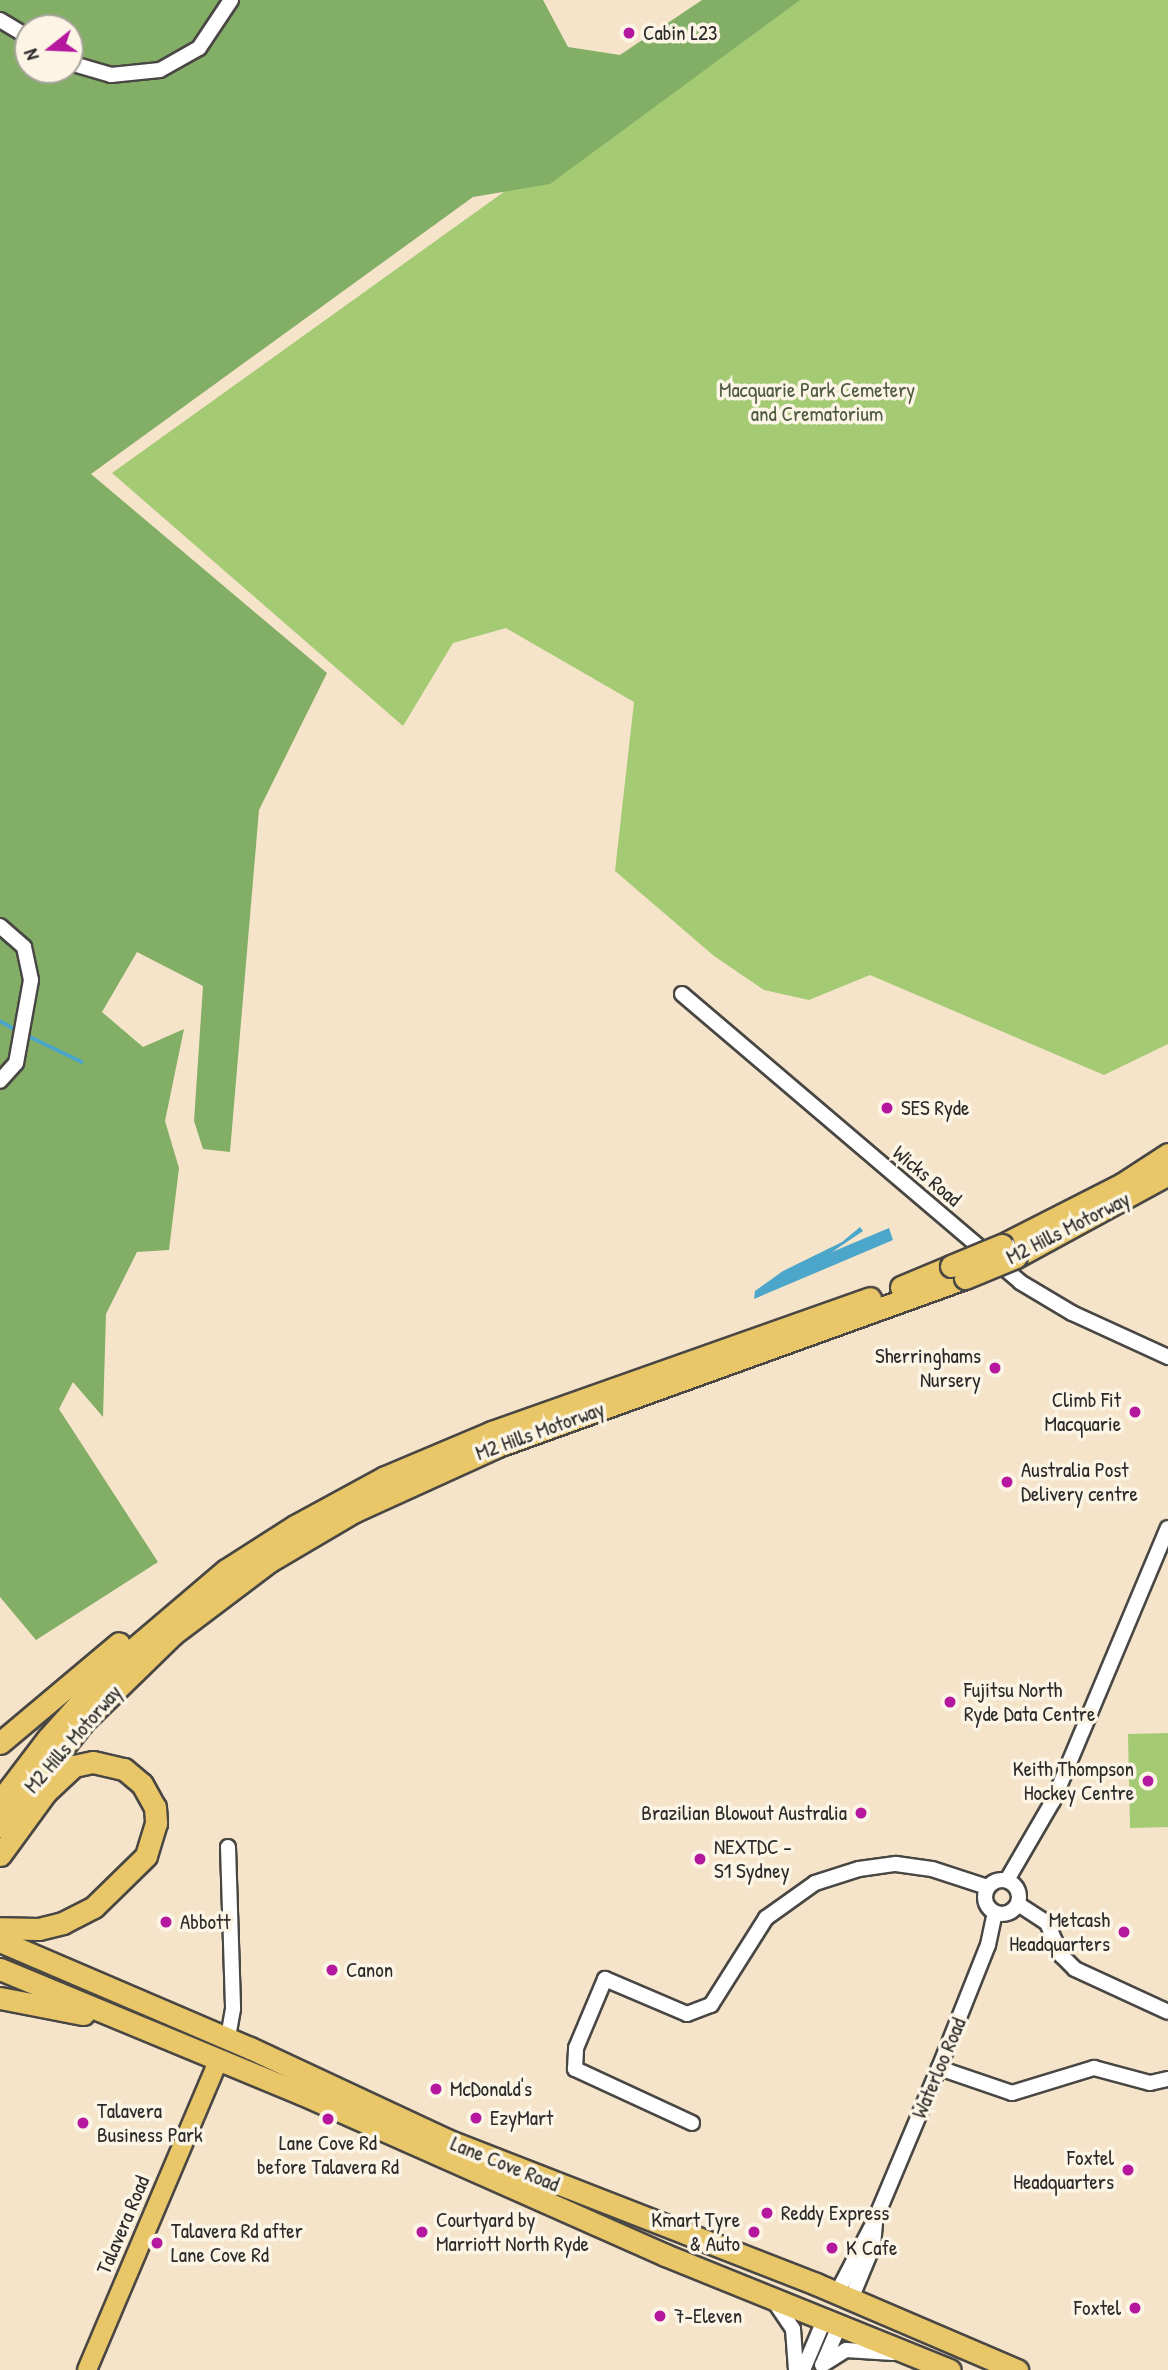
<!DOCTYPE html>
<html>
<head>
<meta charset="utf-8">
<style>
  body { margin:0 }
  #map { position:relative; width:1168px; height:2370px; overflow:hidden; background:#f6e4ca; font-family:"Patrick Hand",sans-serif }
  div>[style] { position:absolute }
  .green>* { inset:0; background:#a4ca74 }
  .forest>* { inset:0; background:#83ae66 }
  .water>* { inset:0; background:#4ba6c9 }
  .stream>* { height:3.5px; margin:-1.75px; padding:0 1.75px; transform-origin:1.75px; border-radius:1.75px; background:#4ba6c9 }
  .roads { filter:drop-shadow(2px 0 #494743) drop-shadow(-2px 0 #494743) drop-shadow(0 2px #494743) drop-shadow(0 -2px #494743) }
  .minor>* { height:14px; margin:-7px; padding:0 7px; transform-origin:7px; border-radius:7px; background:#fff }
  .minor>.ring { margin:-7px; padding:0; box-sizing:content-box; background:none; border:14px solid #fff; border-radius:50% }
  .major>* { height:18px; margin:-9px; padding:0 9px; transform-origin:9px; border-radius:9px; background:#e9c769 }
  .highway>* { height:21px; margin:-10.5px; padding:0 10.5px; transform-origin:10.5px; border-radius:10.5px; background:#e9c769 }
  .bridges { filter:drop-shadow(2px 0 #494743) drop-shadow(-2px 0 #494743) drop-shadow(0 2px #494743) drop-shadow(0 -2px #494743) }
  .highway-bridge>* { height:21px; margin:-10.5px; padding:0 10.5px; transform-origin:10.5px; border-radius:10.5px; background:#e9c769 }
  .dots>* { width:19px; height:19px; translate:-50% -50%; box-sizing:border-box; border:4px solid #fcf5e5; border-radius:50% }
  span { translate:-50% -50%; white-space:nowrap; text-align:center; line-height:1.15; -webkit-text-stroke:7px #fcf5e5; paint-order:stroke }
  .poi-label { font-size:21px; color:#2b2b2b }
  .left { translate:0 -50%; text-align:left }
  .right { translate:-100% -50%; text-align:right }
  .park-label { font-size:21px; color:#4f5b41 }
  .street-label { font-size:21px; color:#2b2b2b }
  .north { position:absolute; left:14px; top:14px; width:70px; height:70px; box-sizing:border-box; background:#fcf5e5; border:2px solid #a8a49b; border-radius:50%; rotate:252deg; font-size:19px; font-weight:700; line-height:28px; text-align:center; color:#2b2b2b }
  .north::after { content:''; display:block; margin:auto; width:24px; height:32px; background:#b5179e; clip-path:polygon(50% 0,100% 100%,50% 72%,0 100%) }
</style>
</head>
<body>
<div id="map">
  <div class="green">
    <div style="clip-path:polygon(787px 0,1168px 0,1168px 1044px,1104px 1075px,870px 975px,809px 1000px,764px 990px,714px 956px,615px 871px,634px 702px,506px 628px,453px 643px,403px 726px,112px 473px,547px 161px)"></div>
    <div style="clip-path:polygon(1168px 1733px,1168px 1827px,1130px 1828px,1128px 1734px)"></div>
  </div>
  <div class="forest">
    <div style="clip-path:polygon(evenodd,0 0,543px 0,568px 47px,620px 55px,702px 0,800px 0,550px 184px,473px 197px,91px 474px,327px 673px,259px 810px,230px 1152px,203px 1149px,194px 1121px,203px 986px,137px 952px,102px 1012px,143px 1047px,184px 1029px,165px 1121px,179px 1168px,169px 1250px,137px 1252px,106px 1314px,103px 1417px,73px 1382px,59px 1409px,158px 1562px,36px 1640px,0 1597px,0 0,28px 28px,70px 28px,70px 70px,28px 70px,28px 28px)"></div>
  </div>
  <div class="water">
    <div style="clip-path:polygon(860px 1227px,863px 1231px,832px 1252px,889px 1228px,893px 1240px,754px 1299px,755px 1291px,783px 1271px,842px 1242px)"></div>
  </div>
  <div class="stream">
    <div style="left:0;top:1021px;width:21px;rotate:29deg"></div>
    <div style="left:24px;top:1034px;width:64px;rotate:25.8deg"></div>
  </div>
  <div class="roads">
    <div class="minor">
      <div style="left:0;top:20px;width:33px;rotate:31deg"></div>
      <div style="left:70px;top:63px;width:43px;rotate:16.3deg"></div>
      <div style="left:111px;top:75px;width:49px;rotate:-5.8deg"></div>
      <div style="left:160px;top:70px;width:45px;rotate:-29.4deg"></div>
      <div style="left:199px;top:48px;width:58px;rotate:-56.3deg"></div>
      <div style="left:0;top:926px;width:32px;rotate:41deg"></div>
      <div style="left:24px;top:947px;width:34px;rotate:78deg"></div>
      <div style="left:31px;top:980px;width:84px;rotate:100.2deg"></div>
      <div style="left:16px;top:1063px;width:24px;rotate:132deg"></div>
      <div style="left:682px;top:994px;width:444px;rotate:40.4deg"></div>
      <div style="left:1020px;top:1282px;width:61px;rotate:30.8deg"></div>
      <div style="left:1072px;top:1313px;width:106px;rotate:24.6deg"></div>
      <div style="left:228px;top:1847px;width:162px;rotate:88.2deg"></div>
      <div style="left:233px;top:2009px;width:29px;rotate:100deg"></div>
      <div class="ring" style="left:985px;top:1880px;width:20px;height:20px"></div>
      <div style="left:1007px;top:1880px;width:91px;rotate:-59.8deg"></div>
      <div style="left:1053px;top:1801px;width:296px;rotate:-67.2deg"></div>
      <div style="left:1018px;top:1904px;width:35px;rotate:33deg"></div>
      <div style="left:1047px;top:1923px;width:36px;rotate:66deg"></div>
      <div style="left:1062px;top:1956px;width:18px;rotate:45deg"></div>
      <div style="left:1075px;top:1969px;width:102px;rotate:24.8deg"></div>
      <div style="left:939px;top:2068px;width:77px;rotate:18.9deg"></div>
      <div style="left:1012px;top:2093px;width:86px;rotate:-17deg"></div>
      <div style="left:1094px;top:2068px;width:58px;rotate:15deg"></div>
      <div style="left:1150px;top:2083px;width:18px;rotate:-13deg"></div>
      <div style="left:692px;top:2123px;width:129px;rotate:-155.2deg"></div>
      <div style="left:575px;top:2069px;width:21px;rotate:-87deg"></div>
      <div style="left:576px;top:2048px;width:75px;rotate:-67.2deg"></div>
      <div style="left:605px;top:1979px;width:89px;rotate:23.1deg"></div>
      <div style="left:687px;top:2014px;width:26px;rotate:-21deg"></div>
      <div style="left:711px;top:2005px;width:103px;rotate:-57.7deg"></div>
      <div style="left:766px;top:1918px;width:60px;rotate:-35.5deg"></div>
      <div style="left:815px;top:1883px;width:46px;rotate:-17.7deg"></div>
      <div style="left:859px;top:1869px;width:37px;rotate:-8deg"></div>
      <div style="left:896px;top:1864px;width:36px;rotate:8deg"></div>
      <div style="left:932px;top:1869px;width:58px;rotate:18.1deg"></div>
      <div style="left:837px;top:2293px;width:82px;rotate:-62.5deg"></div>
      <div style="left:875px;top:2220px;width:165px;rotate:-67.2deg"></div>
      <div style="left:939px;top:2068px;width:132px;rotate:-68.3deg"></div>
      <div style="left:988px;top:1945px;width:33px;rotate:-78deg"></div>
      <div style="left:851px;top:2299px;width:57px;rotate:-67.5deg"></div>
      <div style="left:873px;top:2246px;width:25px;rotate:-85deg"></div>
      <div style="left:774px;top:2301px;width:34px;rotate:56deg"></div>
      <div style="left:793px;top:2329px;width:41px;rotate:85.8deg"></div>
      <div style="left:824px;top:2361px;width:40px;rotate:-66.6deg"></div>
      <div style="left:822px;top:2365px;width:28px;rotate:-32deg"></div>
      <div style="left:846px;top:2350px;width:47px;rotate:3.7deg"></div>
      <div style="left:803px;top:2370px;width:56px;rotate:-67.1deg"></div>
    </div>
    <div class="major">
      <div style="left:87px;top:2370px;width:336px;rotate:-67deg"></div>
    </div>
    <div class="highway">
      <div style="left:1002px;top:1245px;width:135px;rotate:-26.9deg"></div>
      <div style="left:1122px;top:1184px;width:55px;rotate:-33.1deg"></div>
      <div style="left:1016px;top:1257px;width:173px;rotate:-28.6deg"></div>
      <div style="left:901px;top:1287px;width:54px;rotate:-22.8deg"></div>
      <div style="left:0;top:1743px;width:155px;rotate:-40deg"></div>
      <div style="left:0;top:1801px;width:79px;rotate:-52.7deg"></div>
      <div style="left:48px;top:1738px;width:96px;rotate:-48deg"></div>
      <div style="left:112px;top:1667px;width:150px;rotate:-40.4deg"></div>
      <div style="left:226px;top:1570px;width:82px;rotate:-32.5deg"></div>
      <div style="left:295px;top:1526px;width:102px;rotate:-28.6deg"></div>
      <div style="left:385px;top:1477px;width:116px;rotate:-22.8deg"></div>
      <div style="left:492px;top:1432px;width:401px;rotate:-19.5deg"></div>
      <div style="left:0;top:1826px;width:134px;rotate:-51.3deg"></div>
      <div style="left:84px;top:1721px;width:124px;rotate:-44.3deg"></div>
      <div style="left:173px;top:1634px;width:121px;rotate:-37deg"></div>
      <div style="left:270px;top:1561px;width:99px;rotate:-30.5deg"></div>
      <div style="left:355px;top:1511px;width:157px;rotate:-24.4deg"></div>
      <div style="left:498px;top:1446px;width:496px;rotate:-19.8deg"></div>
      <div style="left:0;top:1855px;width:78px;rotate:-53.9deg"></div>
      <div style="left:46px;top:1792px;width:38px;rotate:-43deg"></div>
      <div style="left:74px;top:1766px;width:19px;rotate:-12deg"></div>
      <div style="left:93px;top:1762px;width:32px;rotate:13deg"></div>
      <div style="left:124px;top:1769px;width:23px;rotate:40deg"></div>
      <div style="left:142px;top:1784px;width:26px;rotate:61deg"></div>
      <div style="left:155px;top:1807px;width:16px;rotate:86deg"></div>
      <div style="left:156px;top:1823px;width:34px;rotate:107deg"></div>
      <div style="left:146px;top:1856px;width:73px;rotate:135.6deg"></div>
      <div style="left:94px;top:1907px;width:35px;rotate:153deg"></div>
      <div style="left:63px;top:1923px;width:25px;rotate:166deg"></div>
      <div style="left:39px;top:1929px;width:39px;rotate:-179deg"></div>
      <div style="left:0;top:1941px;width:272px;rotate:23.2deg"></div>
      <div style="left:250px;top:2048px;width:217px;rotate:25deg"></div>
      <div style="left:447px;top:2140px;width:396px;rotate:21.3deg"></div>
      <div style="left:816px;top:2284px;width:219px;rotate:23.2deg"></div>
      <div style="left:0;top:1969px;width:327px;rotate:22.5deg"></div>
      <div style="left:302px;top:2094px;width:397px;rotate:23.9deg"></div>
      <div style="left:665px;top:2255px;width:307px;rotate:22deg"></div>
      <div style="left:0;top:1998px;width:85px;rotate:10.9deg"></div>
    </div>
  </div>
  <div class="bridges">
    <div class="highway-bridge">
      <div style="left:951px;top:1266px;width:55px;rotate:-22.4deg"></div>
      <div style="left:965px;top:1278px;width:55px;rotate:-22.4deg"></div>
    </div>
  </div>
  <div class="dots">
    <div style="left:629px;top:33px;background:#b5179e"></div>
    <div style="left:887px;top:1108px;background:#b5179e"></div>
    <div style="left:995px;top:1368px;background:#b5179e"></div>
    <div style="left:1135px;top:1412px;background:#b5179e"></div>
    <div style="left:1007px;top:1482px;background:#b5179e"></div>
    <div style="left:950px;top:1702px;background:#b5179e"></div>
    <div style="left:1148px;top:1781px;background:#b5179e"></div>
    <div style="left:861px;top:1813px;background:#b5179e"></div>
    <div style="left:700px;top:1859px;background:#b5179e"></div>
    <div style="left:166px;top:1922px;background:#b5179e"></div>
    <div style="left:1124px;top:1932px;background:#b5179e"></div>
    <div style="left:332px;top:1970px;background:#b5179e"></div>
    <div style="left:436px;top:2089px;background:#b5179e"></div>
    <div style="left:476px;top:2118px;background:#b5179e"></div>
    <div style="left:328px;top:2119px;background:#b5179e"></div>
    <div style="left:83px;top:2123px;background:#b5179e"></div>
    <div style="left:1128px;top:2170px;background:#b5179e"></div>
    <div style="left:767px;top:2213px;background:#b5179e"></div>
    <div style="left:422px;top:2232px;background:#b5179e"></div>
    <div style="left:754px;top:2232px;background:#b5179e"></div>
    <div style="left:157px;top:2243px;background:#b5179e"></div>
    <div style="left:832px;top:2248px;background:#b5179e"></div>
    <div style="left:1135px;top:2308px;background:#b5179e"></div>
    <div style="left:660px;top:2316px;background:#b5179e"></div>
  </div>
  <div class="poi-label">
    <span class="left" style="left:643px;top:33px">Cabin L23</span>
    <span class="left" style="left:901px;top:1108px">SES Ryde</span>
    <span class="right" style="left:981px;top:1368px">Sherringhams<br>Nursery</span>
    <span class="right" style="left:1121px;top:1412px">Climb Fit<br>Macquarie</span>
    <span class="left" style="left:1021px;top:1482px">Australia Post<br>Delivery centre</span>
    <span class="left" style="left:964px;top:1702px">Fujitsu North<br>Ryde Data Centre</span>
    <span class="right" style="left:1134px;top:1781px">Keith Thompson<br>Hockey Centre</span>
    <span class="right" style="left:847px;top:1813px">Brazilian Blowout Australia</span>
    <span class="left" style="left:714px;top:1859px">NEXTDC -<br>S1 Sydney</span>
    <span class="right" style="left:1110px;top:1932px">Metcash<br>Headquarters</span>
    <span class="left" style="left:180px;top:1922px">Abbott</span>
    <span class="left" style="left:346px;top:1970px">Canon</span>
    <span class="left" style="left:450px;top:2089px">McDonald's</span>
    <span class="left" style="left:97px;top:2123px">Talavera<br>Business Park</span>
    <span class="left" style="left:490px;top:2118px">EzyMart</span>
    <span style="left:328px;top:2155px">Lane Cove Rd<br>before Talavera Rd</span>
    <span class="right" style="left:1114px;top:2170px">Foxtel<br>Headquarters</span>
    <span class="left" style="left:781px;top:2213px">Reddy Express</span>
    <span class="left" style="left:436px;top:2232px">Courtyard by<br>Marriott North Ryde</span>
    <span class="right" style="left:740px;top:2232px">Kmart Tyre<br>&amp; Auto</span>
    <span class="left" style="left:171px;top:2243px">Talavera Rd after<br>Lane Cove Rd</span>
    <span class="left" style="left:846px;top:2248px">K Cafe</span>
    <span class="right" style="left:1121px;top:2308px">Foxtel</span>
    <span class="left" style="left:674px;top:2316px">7-Eleven</span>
  </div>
  <div class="park-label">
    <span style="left:817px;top:402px">Macquarie Park Cemetery<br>and Crematorium</span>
  </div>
  <div class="street-label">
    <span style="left:927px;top:1176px;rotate:40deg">Wicks Road</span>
    <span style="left:1068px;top:1228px;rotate:-27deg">M2 Hills Motorway</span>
    <span style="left:540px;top:1431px;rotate:-20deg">M2 Hills Motorway</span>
    <span style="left:73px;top:1739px;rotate:-49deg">M2 Hills Motorway</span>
    <span style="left:939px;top:2068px;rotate:-67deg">Waterloo Road</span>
    <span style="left:505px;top:2164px;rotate:22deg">Lane Cove Road</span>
    <span style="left:123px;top:2225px;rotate:-67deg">Talavera Road</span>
  </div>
  <div class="north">N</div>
</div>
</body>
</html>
